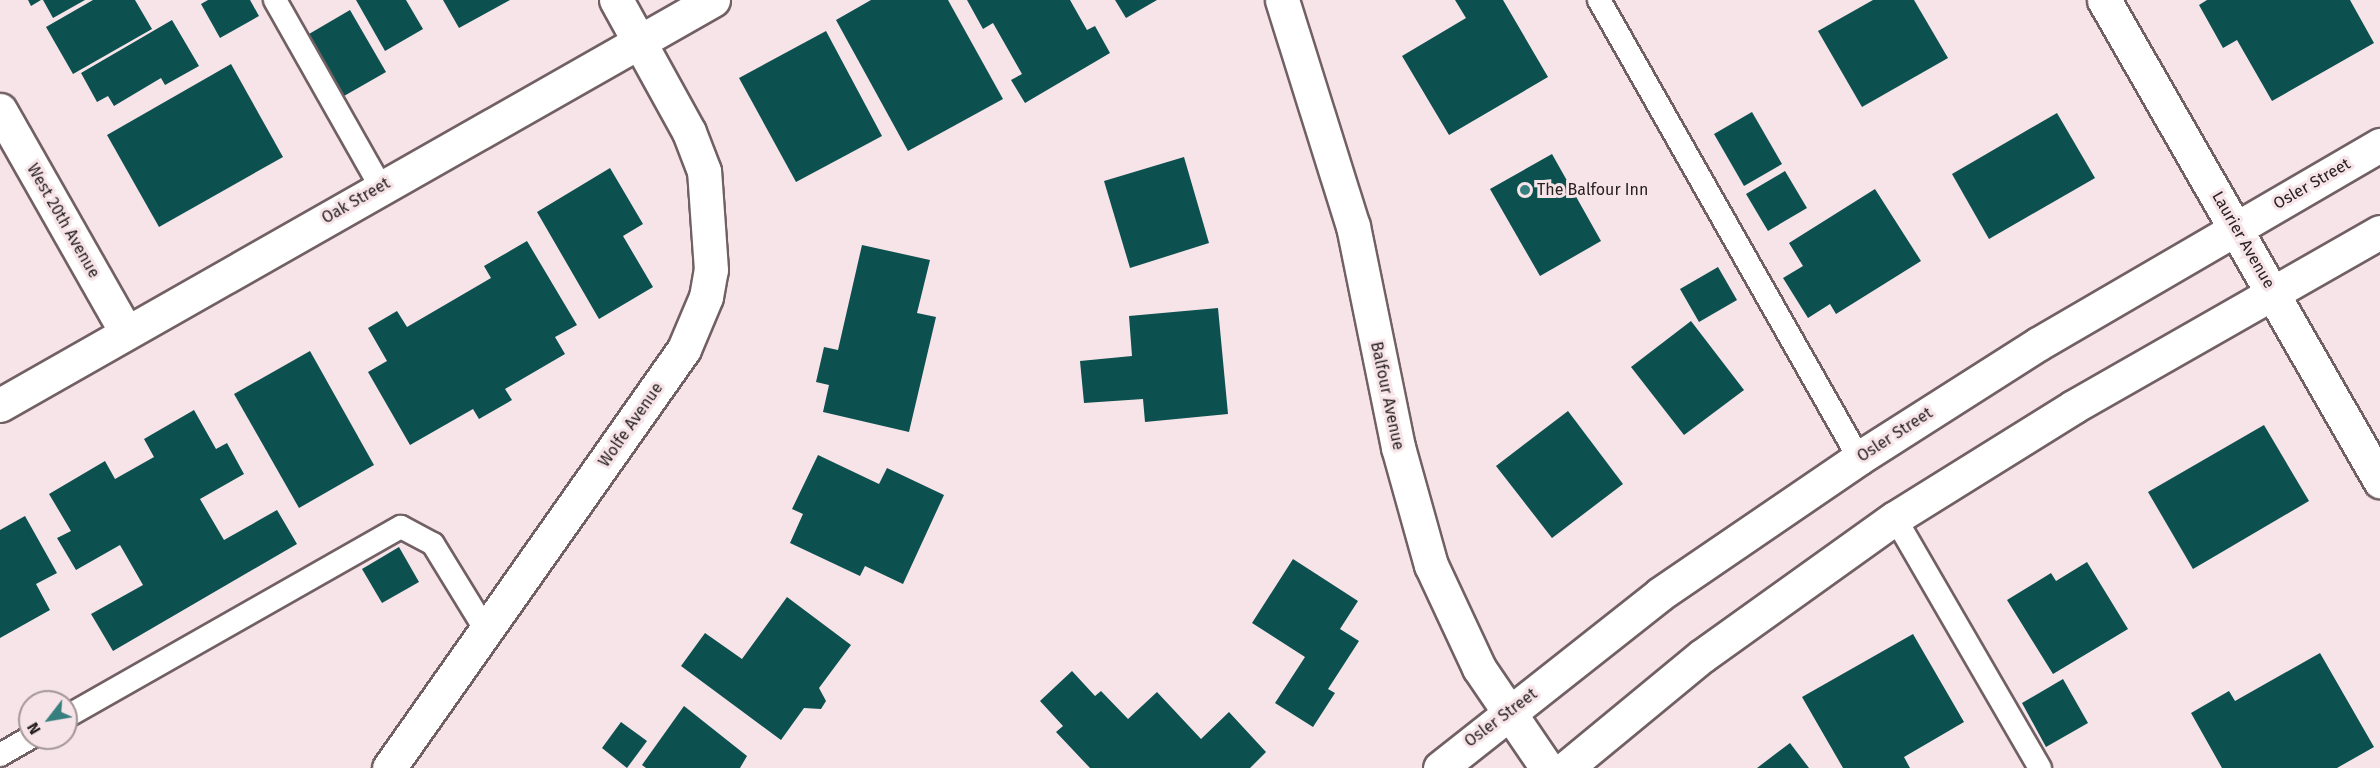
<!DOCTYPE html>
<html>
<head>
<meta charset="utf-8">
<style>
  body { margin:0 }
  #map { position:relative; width:2380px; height:768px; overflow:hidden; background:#f7e4e8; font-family:"Fira Sans",sans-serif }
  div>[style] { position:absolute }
  .building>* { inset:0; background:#0c504f }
  .roads { filter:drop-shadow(2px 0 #716064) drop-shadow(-2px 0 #716064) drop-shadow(0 2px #716064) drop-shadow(0 -2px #716064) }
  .service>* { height:22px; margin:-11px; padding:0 11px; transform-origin:11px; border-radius:11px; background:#fff }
  .minor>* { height:33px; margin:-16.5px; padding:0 16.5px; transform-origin:16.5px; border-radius:16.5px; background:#fff }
  .secondary>* { height:33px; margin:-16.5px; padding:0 16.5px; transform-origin:16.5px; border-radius:16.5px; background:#fff }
  .dots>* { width:16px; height:16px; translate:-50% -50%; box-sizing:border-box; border:3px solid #f7e4e8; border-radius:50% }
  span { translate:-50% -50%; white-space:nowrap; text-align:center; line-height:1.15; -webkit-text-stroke:6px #f7e4e8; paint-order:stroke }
  .street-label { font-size:16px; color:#272021 }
  .poi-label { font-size:16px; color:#272021 }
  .left { translate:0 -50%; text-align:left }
  .north { position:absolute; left:18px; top:690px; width:60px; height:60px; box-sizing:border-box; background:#f7e4e8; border:2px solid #a49698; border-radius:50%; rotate:239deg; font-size:16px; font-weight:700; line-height:24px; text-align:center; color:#272021 }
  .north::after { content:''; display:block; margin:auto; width:21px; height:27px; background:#367f7e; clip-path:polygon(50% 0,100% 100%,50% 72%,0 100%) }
</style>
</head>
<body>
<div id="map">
  <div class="building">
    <div style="clip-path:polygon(28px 0,41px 0,31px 6px)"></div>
    <div style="clip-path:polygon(43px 0,85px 0,53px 18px)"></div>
    <div style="clip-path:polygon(93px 0,135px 0,152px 29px,73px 74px,46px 27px)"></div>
    <div style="clip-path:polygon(208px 0,250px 0,259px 16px,220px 38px,201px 4px)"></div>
    <div style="clip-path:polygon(356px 0,406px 0,423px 29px,385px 51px)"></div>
    <div style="clip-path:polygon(443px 0,510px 0,459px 28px)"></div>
    <div style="clip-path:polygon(871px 0,948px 0,1003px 99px,908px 151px,836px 20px)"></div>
    <div style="clip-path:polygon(967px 0,1070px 0,1087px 30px,1095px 26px,1110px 53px,1025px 103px,1011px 80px,1022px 74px,993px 23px,983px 29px)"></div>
    <div style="clip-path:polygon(1115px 0,1157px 0,1126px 18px)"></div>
    <div style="clip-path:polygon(1455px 0,1503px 0,1548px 77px,1449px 135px,1402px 56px,1466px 18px)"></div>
    <div style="clip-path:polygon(1873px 0,1914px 0,1948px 58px,1862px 107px,1818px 31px)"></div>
    <div style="clip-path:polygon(2207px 0,2350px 0,2374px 43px,2272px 101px,2237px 40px,2223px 48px,2199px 5px)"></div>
    <div style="clip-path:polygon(350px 10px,386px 72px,344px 96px,309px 34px)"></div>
    <div style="clip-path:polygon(172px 20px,199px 66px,165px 85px,161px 78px,114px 106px,108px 96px,97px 102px,81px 73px)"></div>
    <div style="clip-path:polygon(826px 31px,882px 136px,796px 182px,739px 78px)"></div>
    <div style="clip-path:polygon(231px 64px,283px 157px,159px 227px,107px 135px)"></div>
    <div style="clip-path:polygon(1752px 112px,1782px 164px,1744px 186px,1714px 134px)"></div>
    <div style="clip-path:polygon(2057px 113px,2095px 178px,1989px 239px,1952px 174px)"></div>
    <div style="clip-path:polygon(1552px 154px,1601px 241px,1540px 276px,1490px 189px)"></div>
    <div style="clip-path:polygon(1184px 157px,1209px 243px,1130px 268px,1104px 181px)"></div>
    <div style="clip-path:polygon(610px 168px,643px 224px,623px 236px,653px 287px,599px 319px,537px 212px)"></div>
    <div style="clip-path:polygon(1785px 171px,1807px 208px,1768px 231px,1746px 194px)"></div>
    <div style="clip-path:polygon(1875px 189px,1921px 261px,1836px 314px,1830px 304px,1808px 318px,1783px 278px,1803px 266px,1789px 243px)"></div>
    <div style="clip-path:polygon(527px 241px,577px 325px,555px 337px,565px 354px,505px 389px,512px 400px,479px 419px,473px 409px,410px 445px,368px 372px,387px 361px,368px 328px,397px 311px,407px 327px,491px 278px,484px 266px)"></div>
    <div style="clip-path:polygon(862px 245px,930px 260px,917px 313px,936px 317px,909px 432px,823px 412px,829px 385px,816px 382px,824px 347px,838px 350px)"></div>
    <div style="clip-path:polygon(1718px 267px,1737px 300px,1699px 322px,1680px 289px)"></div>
    <div style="clip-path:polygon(1218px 308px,1228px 414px,1145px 422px,1143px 399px,1084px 403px,1080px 361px,1132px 356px,1129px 316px)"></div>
    <div style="clip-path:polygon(1691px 321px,1744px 390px,1684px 435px,1631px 367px)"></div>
    <div style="clip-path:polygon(310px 351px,374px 465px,299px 508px,234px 394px)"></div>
    <div style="clip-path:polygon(194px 410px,216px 449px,227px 443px,244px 474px,200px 499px,224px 540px,277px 510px,297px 544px,113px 651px,91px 614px,143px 585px,120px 545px,76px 570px,57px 538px,71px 531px,49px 494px,105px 461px,115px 479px,154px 457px,144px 439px)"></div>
    <div style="clip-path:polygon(1568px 411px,1623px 484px,1552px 538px,1496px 466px)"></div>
    <div style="clip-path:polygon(2264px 425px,2309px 501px,2193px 569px,2148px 492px)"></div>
    <div style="clip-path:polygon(818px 455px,879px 484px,887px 468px,944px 495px,903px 584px,865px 566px,860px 576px,790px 543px,803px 514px,792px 509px)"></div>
    <div style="clip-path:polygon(25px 516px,57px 573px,36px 584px,50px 610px,0 638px,0 530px)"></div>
    <div style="clip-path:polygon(399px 547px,419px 582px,382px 603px,362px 569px)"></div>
    <div style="clip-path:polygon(1293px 559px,1358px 601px,1340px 629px,1359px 641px,1328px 689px,1335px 693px,1313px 727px,1275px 703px,1305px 657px,1252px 623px)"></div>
    <div style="clip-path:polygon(2087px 562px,2128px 629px,2053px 674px,2007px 600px,2051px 573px,2056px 581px)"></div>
    <div style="clip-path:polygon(787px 597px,851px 645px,819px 688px,826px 701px,821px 709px,804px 708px,781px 740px,681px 666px,705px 633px,742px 659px)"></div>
    <div style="clip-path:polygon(1913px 634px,1964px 722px,1904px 757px,1910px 768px,1843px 768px,1802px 697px)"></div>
    <div style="clip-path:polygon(2320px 653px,2374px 747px,2337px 768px,2222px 768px,2191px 713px,2229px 691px,2235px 701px)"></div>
    <div style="clip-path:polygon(1072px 671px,1095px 696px,1101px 691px,1128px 719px,1157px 692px,1201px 739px,1229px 712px,1266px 752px,1250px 768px,1090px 768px,1056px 732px,1063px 726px,1040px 701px)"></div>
    <div style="clip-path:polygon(2063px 679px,2088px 723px,2046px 747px,2022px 703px)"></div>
    <div style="clip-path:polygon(684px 706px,747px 756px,740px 768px,646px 768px,642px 765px)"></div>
    <div style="clip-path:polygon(621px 722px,647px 741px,627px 768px,602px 748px)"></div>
    <div style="clip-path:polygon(1790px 743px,1809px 768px,1757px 768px)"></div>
  </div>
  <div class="roads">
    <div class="service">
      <div style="left:275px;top:0;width:215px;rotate:60.5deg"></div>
      <div style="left:1599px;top:0;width:527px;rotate:60.42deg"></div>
      <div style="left:1895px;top:518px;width:289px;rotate:59.9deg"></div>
      <div style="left:66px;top:717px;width:385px;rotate:-29.6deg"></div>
      <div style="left:401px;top:527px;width:36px;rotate:28deg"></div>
      <div style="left:433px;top:544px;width:103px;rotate:58.5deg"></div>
      <div style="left:0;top:755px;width:34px;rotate:-30deg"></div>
    </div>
    <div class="minor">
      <div style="left:1282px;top:0;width:237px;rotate:72.6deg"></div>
      <div style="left:1353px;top:226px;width:226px;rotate:78.5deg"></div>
      <div style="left:1398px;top:447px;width:123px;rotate:74.4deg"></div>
      <div style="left:1431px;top:565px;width:114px;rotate:65deg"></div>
      <div style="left:1479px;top:668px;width:121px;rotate:55.8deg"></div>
      <div style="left:2104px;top:0;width:555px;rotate:60.15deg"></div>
      <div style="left:0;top:110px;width:255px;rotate:60.4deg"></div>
      <div style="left:389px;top:768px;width:512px;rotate:-54.85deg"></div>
      <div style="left:684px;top:349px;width:56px;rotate:-67.1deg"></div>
      <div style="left:706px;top:297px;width:27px;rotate:-80deg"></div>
      <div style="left:711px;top:270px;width:99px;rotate:-94deg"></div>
      <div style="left:704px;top:171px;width:42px;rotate:-111deg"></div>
      <div style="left:689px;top:132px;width:151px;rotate:-118.9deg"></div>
      <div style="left:1440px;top:768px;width:280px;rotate:-38.3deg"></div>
      <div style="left:1660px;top:594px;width:241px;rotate:-34.3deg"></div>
      <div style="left:1859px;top:458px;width:212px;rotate:-32.5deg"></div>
      <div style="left:2038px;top:344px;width:396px;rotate:-30.2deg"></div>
      <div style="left:1566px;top:768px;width:176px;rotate:-39.5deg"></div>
      <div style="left:1702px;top:656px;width:237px;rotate:-35.6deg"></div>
      <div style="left:1895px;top:518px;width:210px;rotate:-31.9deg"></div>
      <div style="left:2073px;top:407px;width:353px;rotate:-29.7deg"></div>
    </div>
    <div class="secondary">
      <div style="left:0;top:405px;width:820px;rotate:-29.6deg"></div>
    </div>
  </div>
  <div class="dots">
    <div style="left:1525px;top:190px;background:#367f7e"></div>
  </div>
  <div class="street-label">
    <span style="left:2312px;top:184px;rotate:-30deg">Osler Street</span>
    <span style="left:356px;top:201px;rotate:-30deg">Oak Street</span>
    <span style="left:63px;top:221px;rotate:60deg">West 20th Avenue</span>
    <span style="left:2243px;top:240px;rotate:60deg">Laurier Avenue</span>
    <span style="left:1387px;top:396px;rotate:78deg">Balfour Avenue</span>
    <span style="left:631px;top:425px;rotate:-55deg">Wolfe Avenue</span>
    <span style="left:1895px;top:435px;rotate:-33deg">Osler Street</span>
    <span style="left:1501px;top:718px;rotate:-37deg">Osler Street</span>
  </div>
  <div class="poi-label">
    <span class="left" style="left:1537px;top:190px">The Balfour Inn</span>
  </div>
  <div class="north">N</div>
</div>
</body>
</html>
